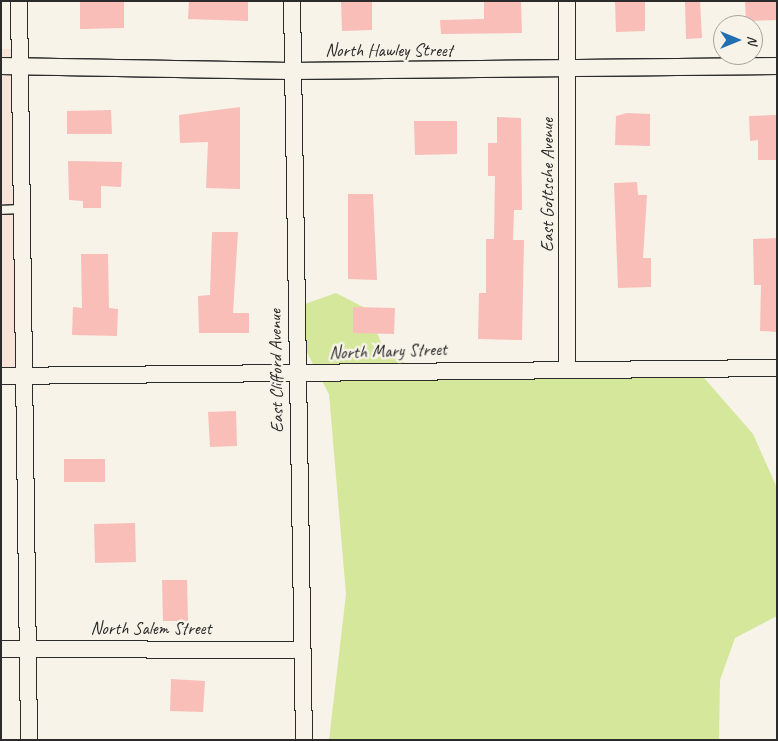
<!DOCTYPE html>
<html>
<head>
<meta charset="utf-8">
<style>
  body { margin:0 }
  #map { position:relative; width:778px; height:741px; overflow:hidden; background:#f7f3e8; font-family:Caveat,sans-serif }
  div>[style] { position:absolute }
  .built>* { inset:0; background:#f8e3d9 }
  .green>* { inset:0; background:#d5e79a }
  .building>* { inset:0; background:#f9beb7 }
  .roads { filter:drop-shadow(1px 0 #2b2b2b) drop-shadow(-1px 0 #2b2b2b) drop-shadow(0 1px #2b2b2b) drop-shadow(0 -1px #2b2b2b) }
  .service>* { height:8px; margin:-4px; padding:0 4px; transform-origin:4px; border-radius:4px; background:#f7f3e8 }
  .minor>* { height:16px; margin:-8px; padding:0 8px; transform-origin:8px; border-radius:8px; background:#f7f3e8 }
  span { translate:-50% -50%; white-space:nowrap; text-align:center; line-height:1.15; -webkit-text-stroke:5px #f7f3e8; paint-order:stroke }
  .street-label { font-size:18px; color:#2b2b2b }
  .frame { position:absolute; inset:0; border:2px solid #2b2b2b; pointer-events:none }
  .north { position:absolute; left:713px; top:15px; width:50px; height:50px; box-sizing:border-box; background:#f7f3e8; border:1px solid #a5a39c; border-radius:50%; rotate:90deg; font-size:14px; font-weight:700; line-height:20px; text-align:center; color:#2b2b2b }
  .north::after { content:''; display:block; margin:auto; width:18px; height:22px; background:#1f6fb2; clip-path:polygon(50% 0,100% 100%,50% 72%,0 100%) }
</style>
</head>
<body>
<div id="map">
  <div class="built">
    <div style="clip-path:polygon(1px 49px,23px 49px,32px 372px,1px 372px)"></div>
  </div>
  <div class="green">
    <div style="clip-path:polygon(336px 293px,367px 309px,383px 347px,425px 378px,698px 371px,753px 434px,777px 488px,777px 616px,735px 638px,720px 680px,719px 740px,329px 740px,346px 594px,329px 394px,304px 347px,302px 305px)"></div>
  </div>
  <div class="building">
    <div style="clip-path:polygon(189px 1px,248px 1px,248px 21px,188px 19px)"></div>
    <div style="clip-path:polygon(341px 1px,372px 1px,372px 30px,342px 31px)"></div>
    <div style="clip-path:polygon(484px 1px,521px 1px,522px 33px,441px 34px,440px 20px,484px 19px)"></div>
    <div style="clip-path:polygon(615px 1px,645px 1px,645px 31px,616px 32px)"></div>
    <div style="clip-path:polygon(685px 1px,700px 1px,702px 38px,686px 39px)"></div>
    <div style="clip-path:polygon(745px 1px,777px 1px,777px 20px,746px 21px)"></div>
    <div style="clip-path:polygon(80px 2px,124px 2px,124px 28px,80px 29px)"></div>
    <div style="clip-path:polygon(240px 107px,240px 189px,206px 188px,208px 142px,180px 143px,179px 115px)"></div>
    <div style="clip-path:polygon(111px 110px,112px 134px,67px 134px,67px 111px)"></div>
    <div style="clip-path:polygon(627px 113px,650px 114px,650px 146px,615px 145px,616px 116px)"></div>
    <div style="clip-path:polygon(777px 115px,777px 160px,758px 160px,758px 140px,750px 141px,749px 116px)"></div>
    <div style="clip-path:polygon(497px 117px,521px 118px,522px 210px,514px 210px,513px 240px,524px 240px,522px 340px,478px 339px,479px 293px,486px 293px,486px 239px,494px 239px,495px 176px,488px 176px,488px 143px,497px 143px)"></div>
    <div style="clip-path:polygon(414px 121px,457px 121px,457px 154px,415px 155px)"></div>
    <div style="clip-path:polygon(68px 161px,122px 162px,121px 187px,101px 186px,101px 208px,83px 208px,83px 201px,69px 200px)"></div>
    <div style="clip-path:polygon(637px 182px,638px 195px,647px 195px,643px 258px,651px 258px,651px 287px,618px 288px,614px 183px)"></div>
    <div style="clip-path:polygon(348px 194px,373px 194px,377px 280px,348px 279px)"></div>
    <div style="clip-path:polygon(212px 232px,238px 232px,233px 313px,249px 313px,249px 333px,199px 333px,198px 296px,210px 295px)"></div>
    <div style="clip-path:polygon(777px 238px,777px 332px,760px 331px,761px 285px,754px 285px,753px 239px)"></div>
    <div style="clip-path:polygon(81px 254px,108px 254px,109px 308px,118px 309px,117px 336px,72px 335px,73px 307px,82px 308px)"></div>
    <div style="clip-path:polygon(353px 307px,395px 308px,394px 334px,353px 333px)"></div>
    <div style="clip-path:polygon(236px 411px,237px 446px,210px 447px,208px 412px)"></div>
    <div style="clip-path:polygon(64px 459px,105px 459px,105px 482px,64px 482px)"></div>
    <div style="clip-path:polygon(135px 523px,136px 562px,95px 563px,94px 524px)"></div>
    <div style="clip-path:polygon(162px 580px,187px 580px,188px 621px,163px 621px)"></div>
    <div style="clip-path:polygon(171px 679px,205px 681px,203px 712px,170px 711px)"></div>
  </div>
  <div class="roads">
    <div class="service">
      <div style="left:1px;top:210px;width:21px;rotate:-3deg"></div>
    </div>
    <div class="minor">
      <div style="left:19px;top:1px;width:739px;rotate:89.22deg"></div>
      <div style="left:292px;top:1px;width:739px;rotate:89.07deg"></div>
      <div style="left:567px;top:1px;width:367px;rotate:90deg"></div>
      <div style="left:1px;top:66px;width:290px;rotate:1deg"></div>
      <div style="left:291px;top:71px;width:486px;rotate:-0.6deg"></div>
      <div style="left:1px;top:376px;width:776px;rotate:-0.59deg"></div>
      <div style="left:1px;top:649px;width:300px;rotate:0.2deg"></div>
    </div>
  </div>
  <div class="street-label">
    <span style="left:389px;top:50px">North Hawley Street</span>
    <span style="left:547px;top:185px;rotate:-90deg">East Gottsche Avenue</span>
    <span style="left:388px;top:351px;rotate:-2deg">North Mary Street</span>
    <span style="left:276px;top:371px;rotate:-91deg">East Clifford Avenue</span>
    <span style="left:151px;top:628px">North Salem Street</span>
  </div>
  <div class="frame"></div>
  <div class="north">N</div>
</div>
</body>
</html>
